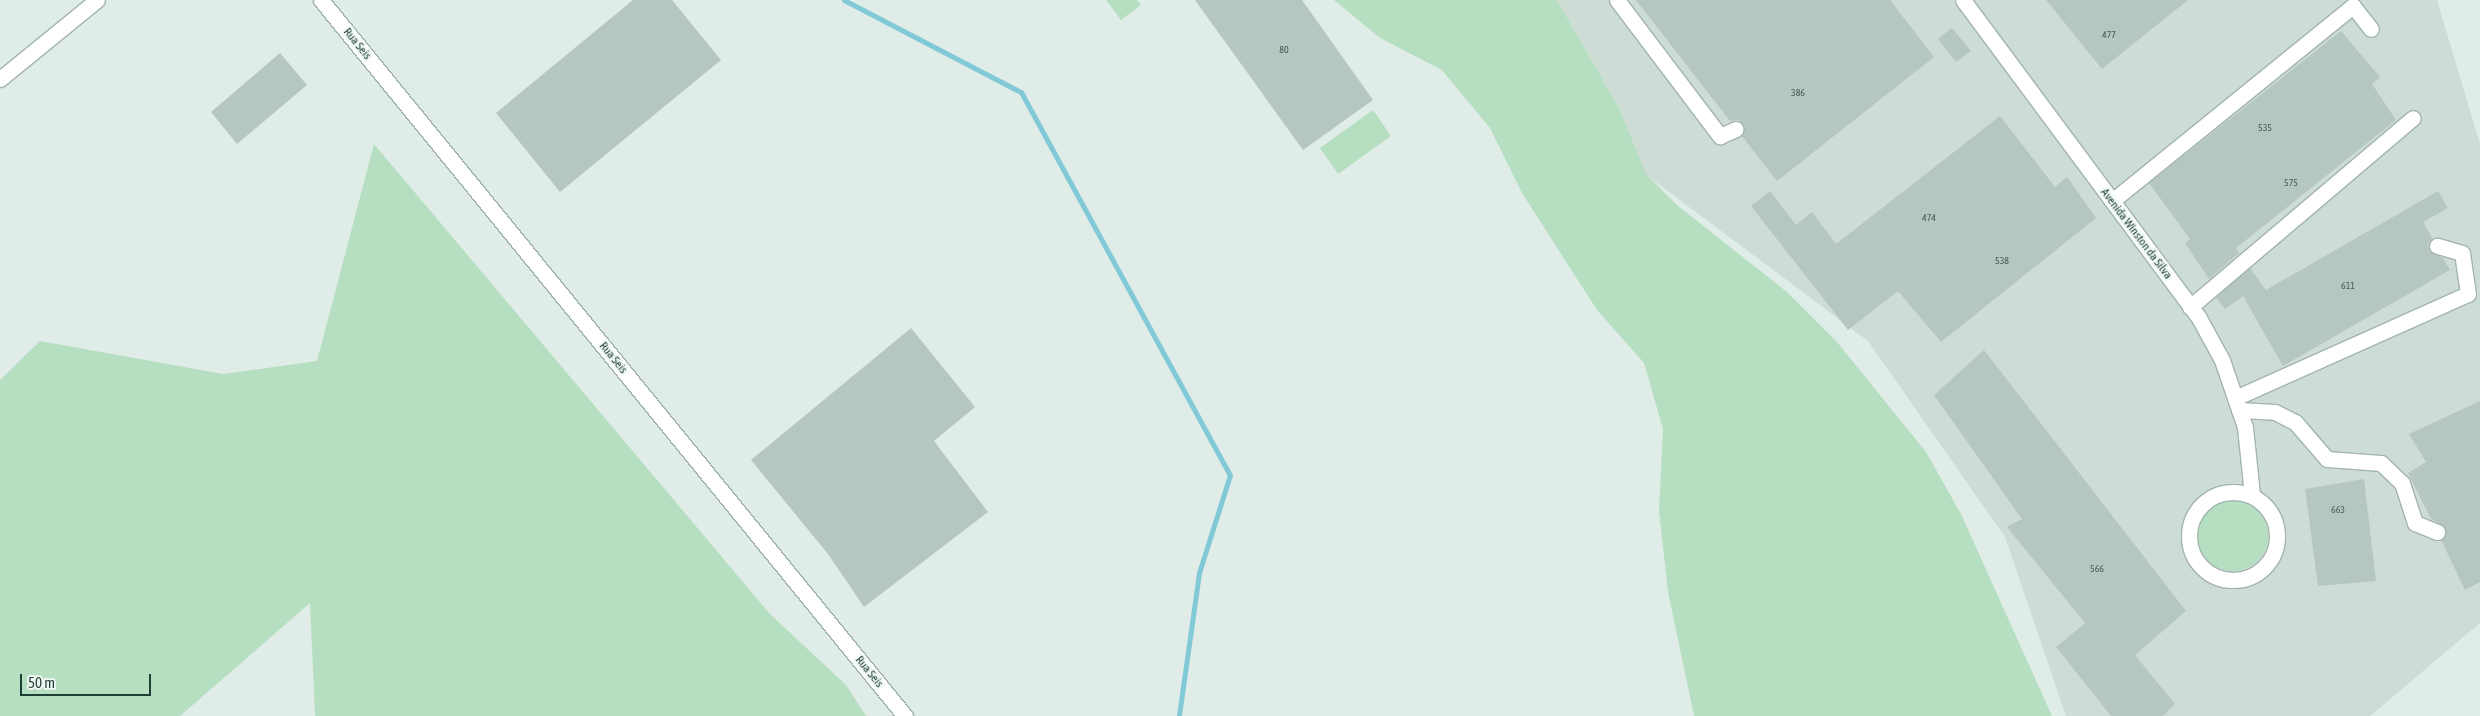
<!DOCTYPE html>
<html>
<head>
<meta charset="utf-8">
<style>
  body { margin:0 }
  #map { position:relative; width:2480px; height:716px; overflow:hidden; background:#e0ece7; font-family:"Asap Condensed",sans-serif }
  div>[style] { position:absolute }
  .built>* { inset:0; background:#cedcd6 }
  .green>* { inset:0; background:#b6dfc2 }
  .round { border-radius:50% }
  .stream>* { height:5px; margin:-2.5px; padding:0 2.5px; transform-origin:2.5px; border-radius:2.5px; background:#82c9d7 }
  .building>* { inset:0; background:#b5c7c0 }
  .roads { filter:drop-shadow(1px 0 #a2b4ae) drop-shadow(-1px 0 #a2b4ae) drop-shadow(0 1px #a2b4ae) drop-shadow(0 -1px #a2b4ae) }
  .minor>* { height:15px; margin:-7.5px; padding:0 7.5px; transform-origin:7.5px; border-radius:7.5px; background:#fff }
  .minor>.ring { margin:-7.5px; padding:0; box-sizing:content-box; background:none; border:15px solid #fff; border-radius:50% }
  span { translate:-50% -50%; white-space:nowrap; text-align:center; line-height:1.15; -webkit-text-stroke:5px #f0f8f4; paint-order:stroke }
  .number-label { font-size:10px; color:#446058 }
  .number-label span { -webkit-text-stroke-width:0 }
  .street-label { font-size:12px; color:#1f3e36 }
  .scale { position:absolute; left:20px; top:674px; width:131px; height:22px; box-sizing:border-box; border:2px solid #1f3e36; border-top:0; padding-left:6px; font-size:15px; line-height:18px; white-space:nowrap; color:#1f3e36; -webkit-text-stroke:4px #f0f8f4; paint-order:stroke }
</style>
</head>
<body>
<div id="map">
  <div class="built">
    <div style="clip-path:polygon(1557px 0,2437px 0,2480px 144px,2480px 623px,2370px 716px,2066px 716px,2005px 537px,1868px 341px,1645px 174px,1619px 108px)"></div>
  </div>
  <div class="green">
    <div style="clip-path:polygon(1106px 0,1137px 0,1141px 5px,1121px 20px)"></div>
    <div style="clip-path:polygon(1334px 0,1557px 0,1619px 108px,1646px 174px,1677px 205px,1787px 292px,1837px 342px,1926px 452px,1961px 514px,2052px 716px,1694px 716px,1668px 592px,1659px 511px,1663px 429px,1644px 363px,1597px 310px,1522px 193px,1490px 128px,1442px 70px,1380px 38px)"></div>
    <div style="clip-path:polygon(1373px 110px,1391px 136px,1338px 174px,1320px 148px)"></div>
    <div style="clip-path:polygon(374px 144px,770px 614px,846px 685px,866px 716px,315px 716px,310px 603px,180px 716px,0 716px,0 380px,40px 341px,223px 374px,317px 361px)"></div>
    <div class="round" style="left:2198px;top:501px;width:70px;height:70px"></div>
  </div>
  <div class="stream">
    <div style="left:844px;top:0;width:199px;rotate:27.5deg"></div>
    <div style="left:1021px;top:92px;width:436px;rotate:61.4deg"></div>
    <div style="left:1230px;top:475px;width:103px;rotate:107.6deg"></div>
    <div style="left:1199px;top:573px;width:144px;rotate:98deg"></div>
  </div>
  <div class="building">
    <div style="clip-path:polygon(633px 0,672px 0,721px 60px,560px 192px,496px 113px)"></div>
    <div style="clip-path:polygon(1195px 0,1302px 0,1373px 100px,1303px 150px)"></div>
    <div style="clip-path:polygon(1636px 0,1890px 0,1934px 57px,1777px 181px,1742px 136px,1744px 125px,1738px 120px,1730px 121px)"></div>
    <div style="clip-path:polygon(2046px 0,2188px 0,2102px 69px)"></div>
    <div style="clip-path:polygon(1952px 28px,1971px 51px,1956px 62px,1938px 39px)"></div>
    <div style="clip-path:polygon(2341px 31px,2380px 77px,2372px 84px,2396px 120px,2236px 248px,2239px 253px,2209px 279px,2185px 243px,2190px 239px,2149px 183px)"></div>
    <div style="clip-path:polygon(280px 53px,307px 85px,237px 144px,211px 112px)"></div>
    <div style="clip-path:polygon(2000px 116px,2055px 187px,2067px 177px,2096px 218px,1941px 342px,1898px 291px,1848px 330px,1751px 206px,1770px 191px,1796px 225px,1812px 212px,1836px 244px)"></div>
    <div style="clip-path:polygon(2438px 191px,2448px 208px,2423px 222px,2432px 238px,2428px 244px,2430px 252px,2443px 258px,2450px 270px,2283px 366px,2243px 296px,2225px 309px,2216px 297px,2250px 268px,2266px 290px)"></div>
    <div style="clip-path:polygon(911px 328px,975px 407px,934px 441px,988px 512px,864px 607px,828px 554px,751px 460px)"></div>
    <div style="clip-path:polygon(1984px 350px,2186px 611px,2135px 655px,2175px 704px,2163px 716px,2111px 716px,2056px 647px,2085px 623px,2007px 527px,2022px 519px,1934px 395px)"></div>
    <div style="clip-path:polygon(2480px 401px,2480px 582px,2465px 590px,2441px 540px,2446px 535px,2445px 527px,2431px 519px,2408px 473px,2426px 462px,2409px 434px)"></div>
    <div style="clip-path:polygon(2364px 479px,2376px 581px,2318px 586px,2305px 489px)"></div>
  </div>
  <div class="roads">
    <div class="minor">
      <div style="left:321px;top:0;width:924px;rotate:50.8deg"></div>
      <div style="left:1617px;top:0;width:171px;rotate:52.9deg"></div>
      <div style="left:1720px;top:136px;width:17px;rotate:-24deg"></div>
      <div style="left:1963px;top:0;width:396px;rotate:53.4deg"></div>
      <div style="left:2199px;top:318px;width:48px;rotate:61.3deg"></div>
      <div style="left:2222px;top:360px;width:71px;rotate:71.1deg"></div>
      <div style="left:2245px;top:427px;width:68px;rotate:84.1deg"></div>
      <div style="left:0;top:79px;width:125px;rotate:-39.2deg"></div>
      <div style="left:2112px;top:201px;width:310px;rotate:-39deg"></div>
      <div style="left:2353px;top:6px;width:29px;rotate:52deg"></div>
      <div style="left:2190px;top:307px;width:292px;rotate:-40.3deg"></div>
      <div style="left:2235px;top:398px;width:255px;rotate:-24.1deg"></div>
      <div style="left:2468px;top:294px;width:41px;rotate:-98.3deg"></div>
      <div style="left:2462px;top:253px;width:26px;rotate:-164deg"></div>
      <div style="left:2239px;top:410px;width:36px;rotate:3deg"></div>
      <div style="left:2275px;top:412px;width:22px;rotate:27deg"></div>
      <div style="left:2295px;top:422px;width:49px;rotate:49.1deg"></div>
      <div style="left:2327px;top:459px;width:54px;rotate:4.2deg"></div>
      <div style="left:2381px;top:463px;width:29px;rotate:44deg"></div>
      <div style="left:2402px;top:483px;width:42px;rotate:72deg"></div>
      <div style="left:2415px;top:523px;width:24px;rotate:22deg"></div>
      <div class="ring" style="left:2189px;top:492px;width:73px;height:73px"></div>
    </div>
  </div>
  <div class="number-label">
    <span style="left:2109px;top:35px">477</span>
    <span style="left:1284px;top:50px">80</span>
    <span style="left:1798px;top:93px">386</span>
    <span style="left:2265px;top:128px">535</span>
    <span style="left:2291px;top:183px">575</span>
    <span style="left:1929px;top:218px">474</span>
    <span style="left:2002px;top:261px">538</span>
    <span style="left:2348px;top:286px">611</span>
    <span style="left:2338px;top:510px">663</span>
    <span style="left:2097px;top:569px">566</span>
  </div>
  <div class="street-label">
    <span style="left:357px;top:44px;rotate:51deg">Rua Seis</span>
    <span style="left:2136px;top:234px;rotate:53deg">Avenida Winston da Silva</span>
    <span style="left:613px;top:358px;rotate:51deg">Rua Seis</span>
    <span style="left:869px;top:672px;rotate:51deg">Rua Seis</span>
  </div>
  <div class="scale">50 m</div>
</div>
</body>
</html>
